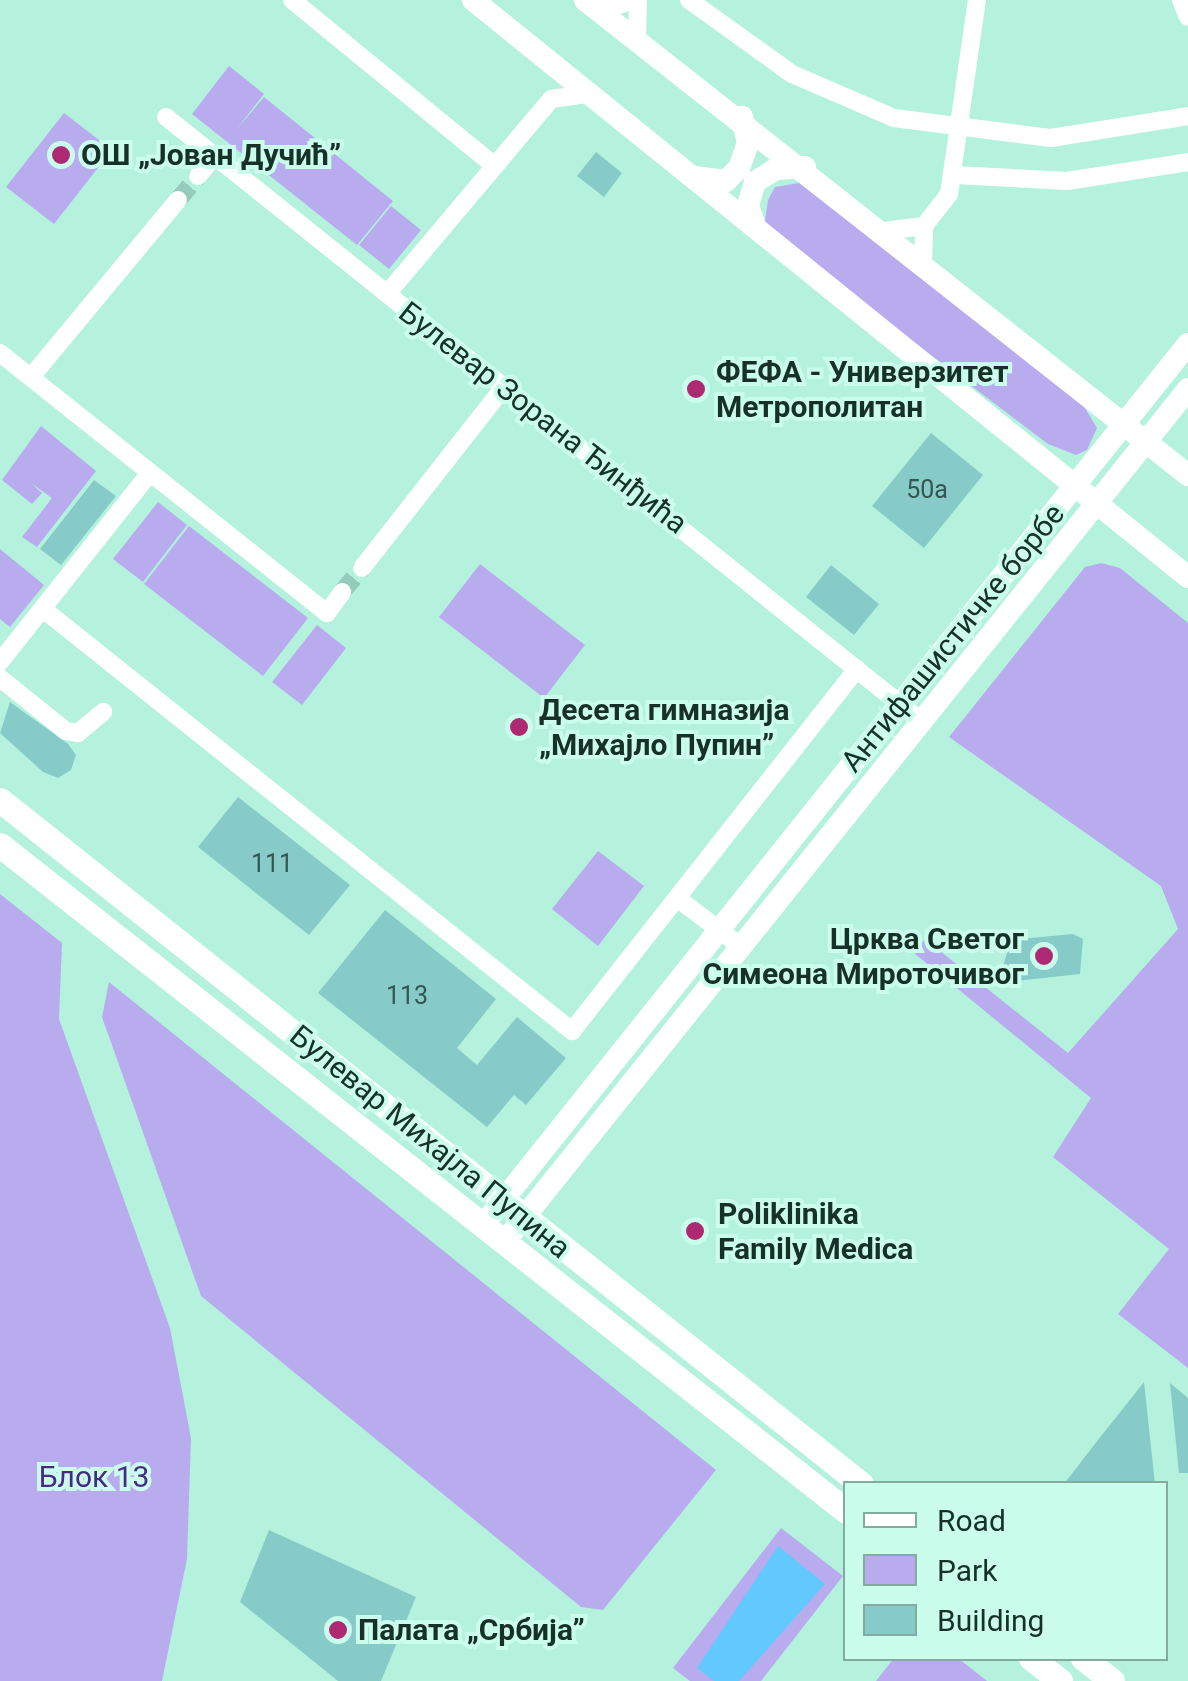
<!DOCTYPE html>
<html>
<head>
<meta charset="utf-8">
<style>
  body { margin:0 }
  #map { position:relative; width:1188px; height:1681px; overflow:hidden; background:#b4f2de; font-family:Roboto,sans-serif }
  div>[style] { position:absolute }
  .green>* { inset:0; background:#b8acef }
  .water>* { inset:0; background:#62c9fc }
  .building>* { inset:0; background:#87cbc9 }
  .minor-tunnel>* { height:18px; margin-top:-9px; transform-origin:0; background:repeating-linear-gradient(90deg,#95cbba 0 18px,transparent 0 27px) }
  .minor>* { height:18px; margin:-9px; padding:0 9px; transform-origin:9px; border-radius:9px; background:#fff }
  .tertiary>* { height:22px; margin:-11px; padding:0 11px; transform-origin:11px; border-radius:11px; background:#fff }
  .secondary>* { height:25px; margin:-12.5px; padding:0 12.5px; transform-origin:12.5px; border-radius:12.5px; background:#fff }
  .dots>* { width:28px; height:28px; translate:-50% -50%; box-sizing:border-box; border:5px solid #cbfdec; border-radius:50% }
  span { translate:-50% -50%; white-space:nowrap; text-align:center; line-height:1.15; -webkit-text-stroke:8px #cbfdec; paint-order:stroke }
  .number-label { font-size:25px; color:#335750 }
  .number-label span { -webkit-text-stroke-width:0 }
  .poi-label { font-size:30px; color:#173028; font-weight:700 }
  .left { translate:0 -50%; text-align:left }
  .right { translate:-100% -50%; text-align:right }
  .street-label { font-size:30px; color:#173028 }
  .park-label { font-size:30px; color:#482988 }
  .legend { position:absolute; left:843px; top:1481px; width:325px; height:180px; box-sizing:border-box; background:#cbfdec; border:2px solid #83ab9e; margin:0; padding:12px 18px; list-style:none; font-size:30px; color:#173028 }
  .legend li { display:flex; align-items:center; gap:20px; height:50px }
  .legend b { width:50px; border:2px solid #83ab9e }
</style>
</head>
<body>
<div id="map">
  <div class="green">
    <div style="clip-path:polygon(229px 66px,264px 94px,236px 130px,264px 97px,393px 201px,357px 245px,192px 114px)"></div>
    <div style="clip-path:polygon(64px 113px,112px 150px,54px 224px,6px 187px)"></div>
    <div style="clip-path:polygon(799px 183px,1079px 398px,1097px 428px,1087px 450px,1076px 455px,1048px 444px,781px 241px,765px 221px,768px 200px,775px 187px)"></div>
    <div style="clip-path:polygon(391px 206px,421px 230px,389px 269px,359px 245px)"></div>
    <div style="clip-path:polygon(41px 426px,96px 471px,37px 547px,22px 537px,52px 498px,31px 483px,42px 493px,32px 504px,2px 480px)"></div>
    <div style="clip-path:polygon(158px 502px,187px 525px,143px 582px,113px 559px)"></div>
    <div style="clip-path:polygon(189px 526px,308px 618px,263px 676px,144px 584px)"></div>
    <div style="clip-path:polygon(0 549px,44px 585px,10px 627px,0 619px)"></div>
    <div style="clip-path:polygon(1101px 563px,1120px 568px,1188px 623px,1188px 1368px,1118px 1314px,1169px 1249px,1053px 1157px,1091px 1098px,914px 953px,925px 939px,1068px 1053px,1178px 929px,1161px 886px,949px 737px,1085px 567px)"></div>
    <div style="clip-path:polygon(480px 564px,585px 645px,544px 698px,439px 617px)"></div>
    <div style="clip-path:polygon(317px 625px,346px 648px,302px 705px,272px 682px)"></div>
    <div style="clip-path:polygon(598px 851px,644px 886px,598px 946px,552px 909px)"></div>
    <div style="clip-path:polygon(0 894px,62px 943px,59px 1019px,170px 1328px,191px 1438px,187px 1559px,162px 1681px,0 1681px)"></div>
    <div style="clip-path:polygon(109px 982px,716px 1470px,603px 1610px,581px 1607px,201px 1296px,102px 1017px)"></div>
    <div style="clip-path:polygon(781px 1528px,843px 1576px,761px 1681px,690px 1681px,673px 1668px)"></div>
    <div style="clip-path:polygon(894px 1658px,959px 1659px,987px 1681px,876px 1681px)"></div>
  </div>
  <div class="water">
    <div style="clip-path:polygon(778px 1546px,825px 1584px,739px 1681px,714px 1681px,697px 1668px)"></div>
  </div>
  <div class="building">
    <div style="clip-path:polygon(596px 152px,622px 173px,604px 197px,577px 176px)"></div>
    <div style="clip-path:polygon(931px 433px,983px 475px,924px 548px,872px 506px)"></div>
    <div style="clip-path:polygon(94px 480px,116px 496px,61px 565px,40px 549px)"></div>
    <div style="clip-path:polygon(831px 565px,879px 604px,854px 635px,806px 597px)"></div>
    <div style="clip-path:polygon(10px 702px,68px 744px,76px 755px,71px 770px,58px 778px,43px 772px,0 733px)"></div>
    <div style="clip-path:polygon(238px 797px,350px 885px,309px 935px,198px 847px)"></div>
    <div style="clip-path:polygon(385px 910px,496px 999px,457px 1048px,477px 1065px,517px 1017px,566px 1058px,526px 1105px,514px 1095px,487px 1127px,318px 993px)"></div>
    <div style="clip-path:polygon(1073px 934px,1083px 939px,1080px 974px,1015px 981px,1003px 966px,1011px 940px)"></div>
    <div style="clip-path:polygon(1144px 1382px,1155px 1484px,1064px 1484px,1094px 1445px)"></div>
    <div style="clip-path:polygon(1170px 1383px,1188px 1398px,1188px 1473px,1179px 1473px)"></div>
    <div style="clip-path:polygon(269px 1530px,416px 1597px,381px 1681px,338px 1681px,240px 1602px)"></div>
  </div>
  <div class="minor-tunnel">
    <div style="left:178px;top:200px;width:31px;rotate:-50deg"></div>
    <div style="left:342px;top:592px;width:31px;rotate:-50deg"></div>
  </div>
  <div class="minor">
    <div style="left:292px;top:0;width:262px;rotate:39.3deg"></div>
    <div style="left:689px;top:0;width:127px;rotate:35.7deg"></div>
    <div style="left:792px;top:74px;width:111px;rotate:23.3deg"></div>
    <div style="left:894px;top:118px;width:158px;rotate:7.3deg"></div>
    <div style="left:1051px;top:138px;width:139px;rotate:-9.1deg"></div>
    <div style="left:1181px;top:0;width:18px;rotate:68deg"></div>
    <div style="left:599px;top:11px;width:39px;rotate:-17deg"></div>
    <div style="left:637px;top:40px;width:40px;rotate:-88.6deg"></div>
    <div style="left:166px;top:117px;width:965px;rotate:38.65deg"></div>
    <div style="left:954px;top:175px;width:113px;rotate:3deg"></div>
    <div style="left:1067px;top:181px;width:122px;rotate:-8.9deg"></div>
    <div style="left:198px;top:176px;width:26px;rotate:-50deg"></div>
    <div style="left:884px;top:231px;width:40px;rotate:-7.1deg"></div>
    <div style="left:924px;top:226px;width:41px;rotate:-52deg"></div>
    <div style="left:949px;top:194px;width:196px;rotate:-81.8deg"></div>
    <div style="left:923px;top:262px;width:36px;rotate:-88deg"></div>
    <div style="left:387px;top:294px;width:255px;rotate:-49.9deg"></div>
    <div style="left:551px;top:99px;width:37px;rotate:-8deg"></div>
    <div style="left:0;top:353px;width:418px;rotate:38.5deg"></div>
    <div style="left:327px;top:613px;width:26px;rotate:-54deg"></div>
    <div style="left:31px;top:377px;width:230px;rotate:-50.3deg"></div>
    <div style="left:362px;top:568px;width:230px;rotate:-51.9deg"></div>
    <div style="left:43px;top:609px;width:677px;rotate:38.58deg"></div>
    <div style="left:572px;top:1031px;width:461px;rotate:-51.8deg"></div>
    <div style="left:0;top:662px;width:241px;rotate:-51.6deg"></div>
    <div style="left:0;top:678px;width:85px;rotate:38.8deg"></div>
    <div style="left:66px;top:731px;width:12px;rotate:9deg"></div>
    <div style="left:78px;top:733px;width:33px;rotate:-40deg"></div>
    <div style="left:677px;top:898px;width:78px;rotate:37.2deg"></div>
  </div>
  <div class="tertiary">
    <div style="left:473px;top:0;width:919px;rotate:38.9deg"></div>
    <div style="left:585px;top:0;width:768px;rotate:38.23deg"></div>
    <div style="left:694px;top:177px;width:32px;rotate:7deg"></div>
    <div style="left:726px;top:181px;width:18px;rotate:-45deg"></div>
    <div style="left:739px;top:168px;width:27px;rotate:-70deg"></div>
    <div style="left:748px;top:143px;width:27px;rotate:-103deg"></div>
    <div style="left:755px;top:226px;width:21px;rotate:-109deg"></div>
    <div style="left:748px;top:206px;width:25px;rotate:-74deg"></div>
    <div style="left:755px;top:182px;width:25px;rotate:-32deg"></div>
    <div style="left:776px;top:169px;width:29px;rotate:-4deg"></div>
    <div style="left:484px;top:1224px;width:1127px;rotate:-51.34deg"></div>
    <div style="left:505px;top:1241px;width:1092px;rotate:-51.28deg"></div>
  </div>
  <div class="secondary">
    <div style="left:0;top:800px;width:1100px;rotate:38.46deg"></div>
    <div style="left:0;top:845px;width:1077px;rotate:38.21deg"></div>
    <div style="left:1031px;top:1658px;width:37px;rotate:38deg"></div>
    <div style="left:1083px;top:1658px;width:37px;rotate:38deg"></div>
  </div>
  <div class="dots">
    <div style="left:61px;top:155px;background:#ad2971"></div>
    <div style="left:696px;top:389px;background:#ad2971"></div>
    <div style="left:519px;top:727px;background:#ad2971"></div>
    <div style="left:1044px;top:956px;background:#ad2971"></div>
    <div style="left:695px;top:1231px;background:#ad2971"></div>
    <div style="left:338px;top:1630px;background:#ad2971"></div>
  </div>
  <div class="number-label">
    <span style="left:927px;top:490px">50a</span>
    <span style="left:272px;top:864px">111</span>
    <span style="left:407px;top:996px">113</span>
  </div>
  <div class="poi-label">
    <span class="left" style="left:81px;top:155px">ОШ „Јован Дучић”</span>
    <span class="left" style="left:716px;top:389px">ФЕФА - Универзитет<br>Метрополитан</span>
    <span class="left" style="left:539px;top:727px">Десета гимназија<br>„Михајло Пупин”</span>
    <span class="right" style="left:1024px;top:956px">Црква Светог<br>Симеона Мироточивог</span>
    <span class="left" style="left:718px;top:1231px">Poliklinika<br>Family Medica</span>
    <span class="left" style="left:358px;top:1630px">Палата „Србија”</span>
  </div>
  <div class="street-label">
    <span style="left:543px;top:418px;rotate:38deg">Булевар Зорана Ђинђића</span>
    <span style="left:953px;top:638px;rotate:-51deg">Антифашистичке борбе</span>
    <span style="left:430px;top:1142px;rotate:39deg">Булевар Михајла Пупина</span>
  </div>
  <div class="park-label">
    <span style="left:94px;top:1477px">Блок 13</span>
  </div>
  <ul class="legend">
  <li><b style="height:12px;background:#fff"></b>Road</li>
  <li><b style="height:28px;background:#b8acef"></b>Park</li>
  <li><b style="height:28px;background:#87cbc9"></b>Building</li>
  </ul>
</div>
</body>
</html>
